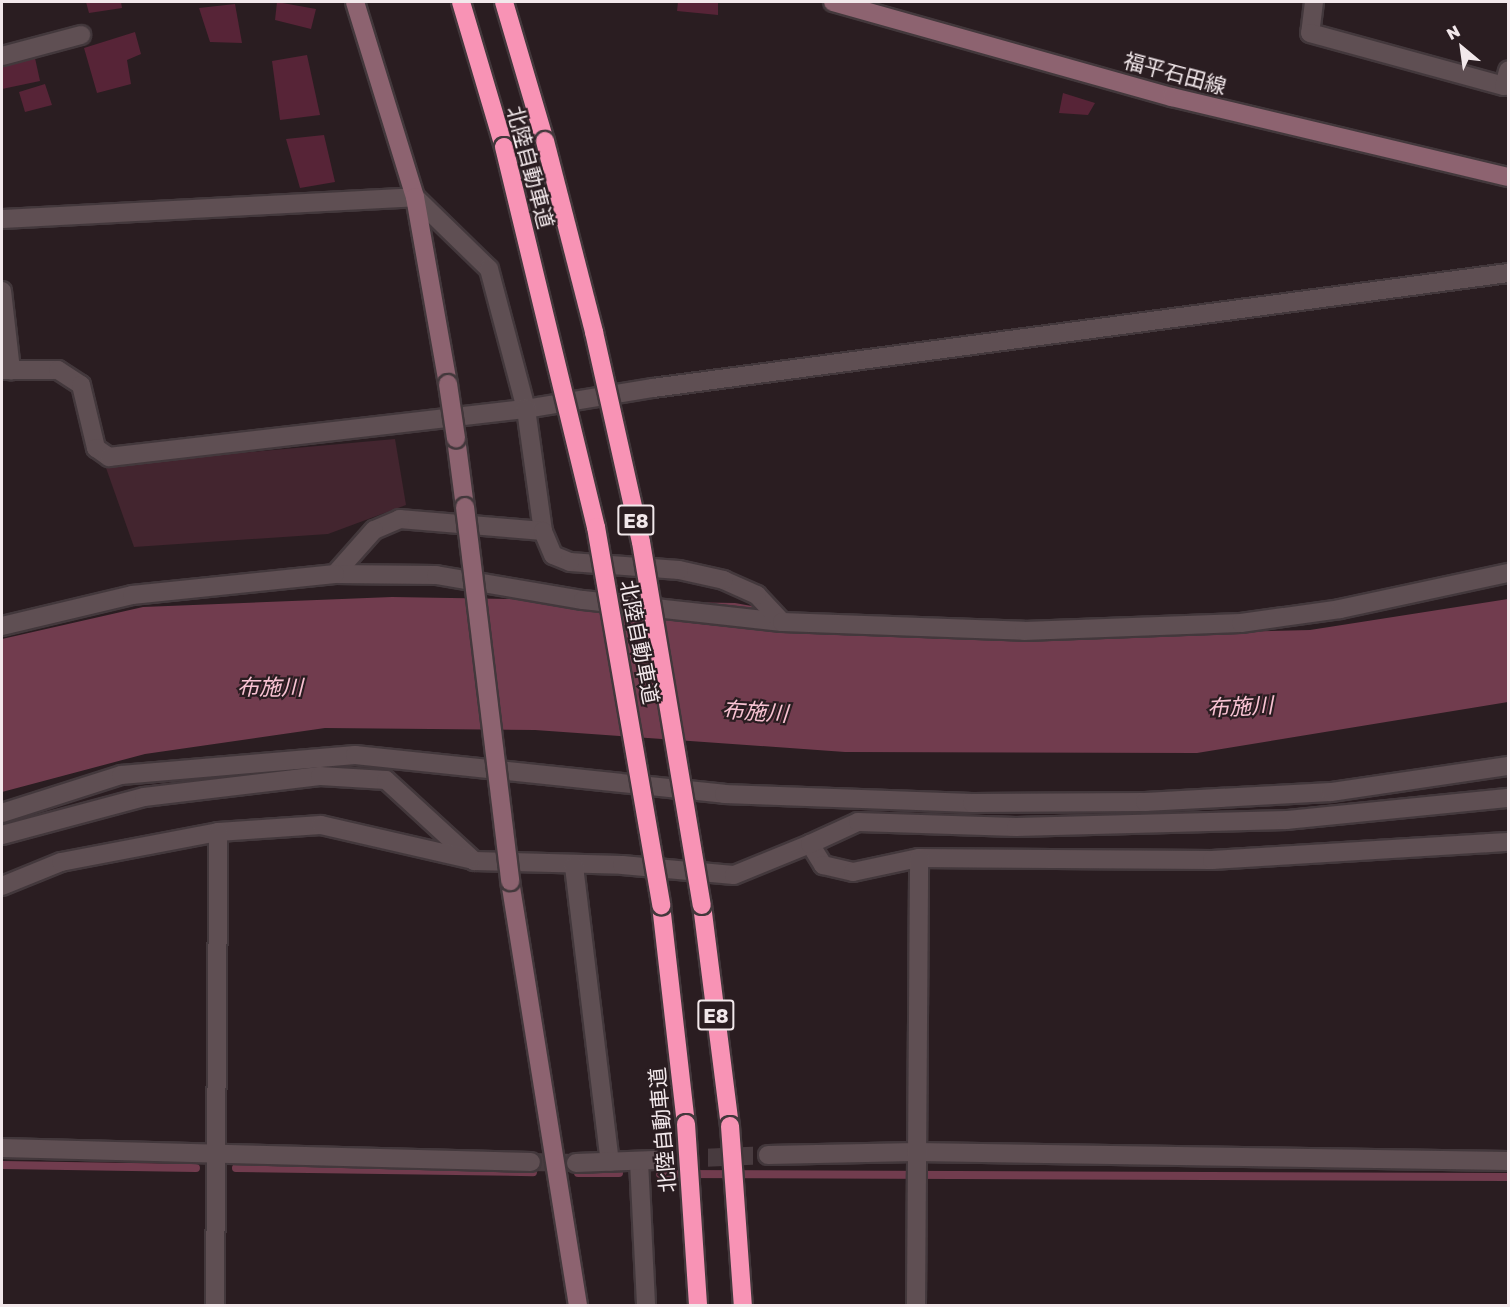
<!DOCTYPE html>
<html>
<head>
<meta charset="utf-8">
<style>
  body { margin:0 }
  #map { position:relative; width:1510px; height:1307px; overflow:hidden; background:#2a1d21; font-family:"Golos Text","Noto Sans JP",sans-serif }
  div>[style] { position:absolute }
  .green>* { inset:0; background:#43252f }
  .water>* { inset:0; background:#713c4e }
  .stream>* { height:8px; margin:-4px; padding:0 4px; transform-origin:4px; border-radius:4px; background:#713c4e }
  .building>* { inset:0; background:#572437 }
  .street-tunnel>* { height:18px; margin-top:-9px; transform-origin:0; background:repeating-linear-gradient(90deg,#483b3f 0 18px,transparent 0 27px) }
  .roads { filter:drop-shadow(2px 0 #43383c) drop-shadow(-2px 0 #43383c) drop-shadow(0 2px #43383c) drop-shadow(0 -2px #43383c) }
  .street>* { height:18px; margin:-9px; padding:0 9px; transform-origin:9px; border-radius:9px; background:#5f4f53 }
  .secondary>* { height:18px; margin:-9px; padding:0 9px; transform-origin:9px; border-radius:9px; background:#8d6370 }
  .highway>* { height:18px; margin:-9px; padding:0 9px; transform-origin:9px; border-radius:9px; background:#f893b5 }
  .bridges { filter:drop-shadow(2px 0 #43383c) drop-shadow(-2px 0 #43383c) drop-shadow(0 2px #43383c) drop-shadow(0 -2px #43383c) }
  .secondary-bridge>* { height:18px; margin:-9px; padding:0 9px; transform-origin:9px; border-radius:9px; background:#8d6370 }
  .highway-bridge>* { height:18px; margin:-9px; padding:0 9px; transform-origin:9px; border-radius:9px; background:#f893b5 }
  span { translate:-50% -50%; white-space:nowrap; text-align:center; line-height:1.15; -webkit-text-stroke:4.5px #2a1d21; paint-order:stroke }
  .shield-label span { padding:2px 4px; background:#2a1d21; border:2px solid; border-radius:4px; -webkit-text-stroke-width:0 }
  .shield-label { font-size:20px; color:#f2e8eb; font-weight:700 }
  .street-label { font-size:21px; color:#f2e8eb }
  .water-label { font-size:22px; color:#f9c3d3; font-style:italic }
  .frame { position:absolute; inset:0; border:3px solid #f2e8eb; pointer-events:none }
  .north { position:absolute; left:1432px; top:18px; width:60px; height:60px; -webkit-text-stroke:4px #2a1d21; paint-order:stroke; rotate:331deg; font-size:16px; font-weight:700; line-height:24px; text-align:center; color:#f2e8eb }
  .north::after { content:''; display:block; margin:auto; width:21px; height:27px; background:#f2e8eb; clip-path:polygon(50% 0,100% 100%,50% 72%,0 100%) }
</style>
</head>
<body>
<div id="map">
  <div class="green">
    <div style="clip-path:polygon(395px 439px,406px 505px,328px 534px,134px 547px,105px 465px)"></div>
  </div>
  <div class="water">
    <div style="clip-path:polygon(392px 597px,735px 603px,937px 639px,1310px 630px,1508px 599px,1508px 702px,1197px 753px,845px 752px,535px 730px,325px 728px,145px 754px,2px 792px,2px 639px,143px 607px)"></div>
  </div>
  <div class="stream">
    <div style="left:2px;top:1165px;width:194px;rotate:0.9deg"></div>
    <div style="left:236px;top:1168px;width:297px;rotate:0.8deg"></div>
    <div style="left:578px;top:1173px;width:41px"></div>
    <div style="left:660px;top:1174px;width:848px;rotate:0.2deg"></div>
  </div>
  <div class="building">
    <div style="clip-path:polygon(86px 2px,121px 2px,122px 8px,89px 13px)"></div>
    <div style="clip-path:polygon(277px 2px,316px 9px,311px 29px,275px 20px)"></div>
    <div style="clip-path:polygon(678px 2px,718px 2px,718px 15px,677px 11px)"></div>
    <div style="clip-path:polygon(235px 4px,242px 43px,210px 42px,199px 8px)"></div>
    <div style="clip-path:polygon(135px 32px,141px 54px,127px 60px,131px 84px,97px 93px,84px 48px)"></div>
    <div style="clip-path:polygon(307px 55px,320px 115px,280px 120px,272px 61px)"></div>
    <div style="clip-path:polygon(35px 58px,40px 81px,2px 89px,2px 67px)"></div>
    <div style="clip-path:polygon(45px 84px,52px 105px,25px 112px,19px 92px)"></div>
    <div style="clip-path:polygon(1063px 93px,1095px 103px,1088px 115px,1059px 113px)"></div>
    <div style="clip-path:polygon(324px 135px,335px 182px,300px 188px,286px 139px)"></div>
  </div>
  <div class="street-tunnel">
    <div style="left:654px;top:1160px;width:114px;rotate:-2.5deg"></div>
    <div style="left:531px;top:1162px;width:45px;rotate:1.3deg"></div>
  </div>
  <div class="roads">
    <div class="street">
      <div style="left:1314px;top:2px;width:31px;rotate:97deg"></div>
      <div style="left:1310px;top:33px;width:201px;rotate:15.3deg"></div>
      <div style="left:1504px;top:86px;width:16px;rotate:-75deg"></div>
      <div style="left:2px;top:56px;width:82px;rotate:-14.9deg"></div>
      <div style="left:2px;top:219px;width:414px;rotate:-3deg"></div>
      <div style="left:415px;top:197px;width:103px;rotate:44.2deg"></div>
      <div style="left:489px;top:269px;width:145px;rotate:75.2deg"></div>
      <div style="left:526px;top:409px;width:129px;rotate:-9.4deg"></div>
      <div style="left:653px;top:388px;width:863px;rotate:-7.66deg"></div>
      <div style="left:2px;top:291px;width:80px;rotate:83.5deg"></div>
      <div style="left:2px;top:370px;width:56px"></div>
      <div style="left:58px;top:370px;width:27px;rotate:33deg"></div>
      <div style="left:81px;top:385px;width:65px;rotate:76.6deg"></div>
      <div style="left:96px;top:448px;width:16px;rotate:35deg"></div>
      <div style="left:109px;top:457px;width:420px;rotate:-6.6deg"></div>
      <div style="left:526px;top:409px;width:123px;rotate:82.1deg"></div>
      <div style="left:543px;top:531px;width:144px;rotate:-175.2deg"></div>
      <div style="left:400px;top:519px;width:28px;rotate:157deg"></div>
      <div style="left:374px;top:530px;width:59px;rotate:131.6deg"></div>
      <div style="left:335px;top:574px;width:101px;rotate:0.6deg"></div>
      <div style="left:436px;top:575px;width:149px;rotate:9.7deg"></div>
      <div style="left:583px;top:600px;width:200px;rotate:6.3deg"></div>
      <div style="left:782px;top:622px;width:37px;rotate:-133deg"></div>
      <div style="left:757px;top:595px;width:36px;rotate:-156deg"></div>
      <div style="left:724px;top:580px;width:46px;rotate:-167.5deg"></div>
      <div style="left:679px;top:570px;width:109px;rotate:-175.8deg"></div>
      <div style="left:570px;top:562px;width:18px;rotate:-158deg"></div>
      <div style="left:553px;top:555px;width:26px;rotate:-113deg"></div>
      <div style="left:782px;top:622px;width:242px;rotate:2.1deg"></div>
      <div style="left:1024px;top:631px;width:217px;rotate:-2.1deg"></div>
      <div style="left:1241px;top:623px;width:100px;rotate:-8deg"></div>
      <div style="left:1340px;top:609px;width:172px;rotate:-12.1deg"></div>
      <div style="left:2px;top:626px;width:134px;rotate:-13.4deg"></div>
      <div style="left:132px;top:595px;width:204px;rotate:-5.9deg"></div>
      <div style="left:2px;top:813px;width:125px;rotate:-17.7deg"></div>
      <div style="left:121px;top:775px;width:235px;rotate:-4.9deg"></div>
      <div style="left:355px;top:755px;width:371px;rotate:6deg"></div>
      <div style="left:724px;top:794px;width:248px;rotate:2.1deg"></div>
      <div style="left:972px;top:803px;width:173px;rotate:-0.3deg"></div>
      <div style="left:1145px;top:802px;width:186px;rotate:-3.1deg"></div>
      <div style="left:1331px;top:792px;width:179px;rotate:-8.4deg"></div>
      <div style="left:2px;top:835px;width:147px;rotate:-15deg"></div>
      <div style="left:144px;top:797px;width:177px;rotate:-6.8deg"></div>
      <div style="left:320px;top:776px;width:66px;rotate:3.5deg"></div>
      <div style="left:386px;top:780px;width:120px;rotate:42.6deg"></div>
      <div style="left:474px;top:861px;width:148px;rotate:1.5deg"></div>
      <div style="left:622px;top:865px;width:112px;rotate:5.1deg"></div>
      <div style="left:734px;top:875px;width:82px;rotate:-22.2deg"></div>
      <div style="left:810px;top:844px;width:25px;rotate:58deg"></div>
      <div style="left:823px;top:865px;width:31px;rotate:13deg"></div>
      <div style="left:853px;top:872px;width:67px;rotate:-12deg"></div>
      <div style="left:919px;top:858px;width:293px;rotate:0.4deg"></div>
      <div style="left:1212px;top:860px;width:297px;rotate:-3.5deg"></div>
      <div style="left:810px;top:844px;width:53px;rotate:-24.6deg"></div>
      <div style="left:858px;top:822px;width:158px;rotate:1.8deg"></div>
      <div style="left:1016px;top:827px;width:271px;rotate:-1.5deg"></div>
      <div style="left:1287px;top:820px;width:222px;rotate:-5.7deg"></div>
      <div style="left:574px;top:866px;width:298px;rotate:83.1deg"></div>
      <div style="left:2px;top:886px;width:64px;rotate:-22.1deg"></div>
      <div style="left:61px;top:862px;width:160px;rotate:-10.8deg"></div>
      <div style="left:218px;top:832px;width:103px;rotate:-3.9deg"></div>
      <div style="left:321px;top:825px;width:153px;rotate:12.9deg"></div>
      <div style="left:2px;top:1148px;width:529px;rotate:1.52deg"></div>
      <div style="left:768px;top:1155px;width:148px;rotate:-1.2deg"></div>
      <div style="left:916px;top:1152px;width:592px;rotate:0.87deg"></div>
      <div style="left:639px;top:1161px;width:145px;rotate:87.2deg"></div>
      <div style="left:576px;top:1163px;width:78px;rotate:-2.2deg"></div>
      <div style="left:215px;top:1306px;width:474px;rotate:-89.6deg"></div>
      <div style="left:916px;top:1306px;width:448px;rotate:-89.6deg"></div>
    </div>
    <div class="secondary">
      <div style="left:355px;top:2px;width:204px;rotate:72.9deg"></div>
      <div style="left:415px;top:197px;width:190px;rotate:80deg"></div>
      <div style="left:833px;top:2px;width:352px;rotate:15.7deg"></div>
      <div style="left:1172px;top:97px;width:345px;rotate:13.4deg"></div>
      <div style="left:456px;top:438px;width:70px;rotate:82.6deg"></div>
      <div style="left:510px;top:881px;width:430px;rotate:80.9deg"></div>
    </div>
    <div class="highway">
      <div style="left:461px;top:2px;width:151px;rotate:73.5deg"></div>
      <div style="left:504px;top:2px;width:145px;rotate:73.6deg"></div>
      <div style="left:661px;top:905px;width:220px;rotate:83.5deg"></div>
      <div style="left:702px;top:905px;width:223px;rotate:82.8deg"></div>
    </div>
  </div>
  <div class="bridges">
    <div class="secondary-bridge">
      <div style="left:448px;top:384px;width:55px;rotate:81.6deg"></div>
      <div style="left:465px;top:507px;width:377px;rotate:83.1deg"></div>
    </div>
    <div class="highway-bridge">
      <div style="left:545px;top:141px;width:197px;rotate:75.6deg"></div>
      <div style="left:594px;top:332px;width:215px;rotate:77.4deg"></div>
      <div style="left:641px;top:542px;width:368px;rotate:80.5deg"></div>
      <div style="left:504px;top:147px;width:391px;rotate:76.4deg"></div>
      <div style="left:596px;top:527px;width:384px;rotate:80.2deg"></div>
      <div style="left:686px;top:1124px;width:182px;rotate:86.2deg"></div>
      <div style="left:730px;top:1126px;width:180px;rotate:85.9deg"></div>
    </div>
  </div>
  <div class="shield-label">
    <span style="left:636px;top:520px">E8</span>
    <span style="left:716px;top:1015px">E8</span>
  </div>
  <div class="street-label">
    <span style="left:1175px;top:73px;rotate:15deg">福平石田線</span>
    <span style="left:531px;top:167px;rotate:75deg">北陸自動車道</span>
    <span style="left:640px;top:642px;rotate:79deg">北陸自動車道</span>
    <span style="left:662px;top:1130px;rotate:-95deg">北陸自動車道</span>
  </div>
  <div class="water-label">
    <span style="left:270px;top:687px">布施川</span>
    <span style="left:1240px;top:706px;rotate:-3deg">布施川</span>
    <span style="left:755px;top:711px;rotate:4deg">布施川</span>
  </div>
  <div class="frame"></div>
  <div class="north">N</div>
</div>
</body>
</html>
